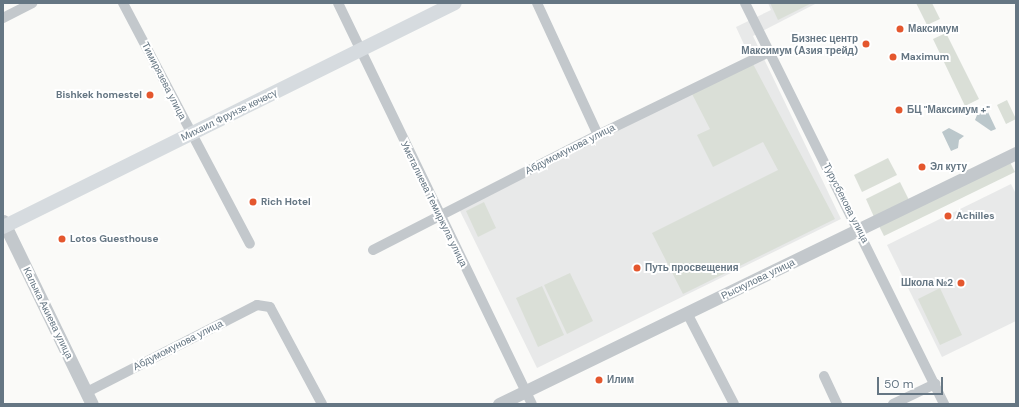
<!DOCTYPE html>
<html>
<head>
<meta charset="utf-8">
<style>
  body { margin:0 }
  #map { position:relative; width:1019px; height:407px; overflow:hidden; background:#fafaf8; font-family:"DM Sans",sans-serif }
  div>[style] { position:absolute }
  .built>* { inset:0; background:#e8e9e9 }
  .green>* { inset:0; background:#dadfd7 }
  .water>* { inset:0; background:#bbc7cb }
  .minor>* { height:10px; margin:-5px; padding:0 5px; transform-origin:5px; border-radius:5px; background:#c3c8cc }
  .tertiary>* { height:13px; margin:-6.5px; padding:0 6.5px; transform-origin:6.5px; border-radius:6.5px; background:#c3c8cc }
  .secondary>* { height:14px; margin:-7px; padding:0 7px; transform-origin:7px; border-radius:7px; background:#d6dbdf }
  .dots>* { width:11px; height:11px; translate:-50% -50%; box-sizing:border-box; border:2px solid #fff; border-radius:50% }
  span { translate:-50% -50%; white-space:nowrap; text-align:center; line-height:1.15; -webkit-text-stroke:4px #fff; paint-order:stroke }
  .poi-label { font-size:10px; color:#657683; font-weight:700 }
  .left { translate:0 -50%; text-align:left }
  .right { translate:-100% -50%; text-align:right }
  .street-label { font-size:10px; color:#657683 }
  .frame { position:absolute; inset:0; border:4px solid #657683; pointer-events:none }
  .scale { position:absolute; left:877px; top:377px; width:66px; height:18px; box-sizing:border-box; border:2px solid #657683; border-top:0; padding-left:5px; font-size:12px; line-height:14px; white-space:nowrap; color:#657683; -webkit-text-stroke:3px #fff; paint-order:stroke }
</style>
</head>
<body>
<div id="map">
  <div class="built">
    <div style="clip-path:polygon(768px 3px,817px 3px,753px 36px,841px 219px,537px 368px,459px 209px,752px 62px,736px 27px,771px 10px)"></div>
    <div style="clip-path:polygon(1011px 184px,1016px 194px,1016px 321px,942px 357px,887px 245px)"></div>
  </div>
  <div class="green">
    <div style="clip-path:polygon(770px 3px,812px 3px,778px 20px)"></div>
    <div style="clip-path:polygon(916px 3px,932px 3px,940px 19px,927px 25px)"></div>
    <div style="clip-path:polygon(946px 33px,979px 99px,965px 106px,933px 39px)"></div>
    <div style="clip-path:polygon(752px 62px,835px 219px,683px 294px,652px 233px,778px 170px,763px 142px,713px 167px,697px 135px,710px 129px,691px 92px)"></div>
    <div style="clip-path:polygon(1007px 100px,1016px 119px,1006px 124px,997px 105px)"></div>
    <div style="clip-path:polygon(888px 158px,897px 175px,862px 192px,854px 175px)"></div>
    <div style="clip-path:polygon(1010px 162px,1015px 172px,884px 236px,879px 226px)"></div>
    <div style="clip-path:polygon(900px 182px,909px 200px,874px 217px,866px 199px)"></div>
    <div style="clip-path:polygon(484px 202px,496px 228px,478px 237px,466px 211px)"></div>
    <div style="clip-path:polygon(570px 273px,593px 321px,567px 334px,544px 285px)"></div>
    <div style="clip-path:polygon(542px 286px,564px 335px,538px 347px,516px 298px)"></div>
    <div style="clip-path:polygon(940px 288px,962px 335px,940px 345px,918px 299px)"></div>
  </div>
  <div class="water">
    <div style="clip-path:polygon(987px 110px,996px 129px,991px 131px,975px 120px,977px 115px)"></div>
    <div style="clip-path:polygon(949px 128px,964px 136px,959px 140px,958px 148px,951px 151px,942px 132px)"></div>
  </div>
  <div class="minor">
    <div style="left:123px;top:3px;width:272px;rotate:62.2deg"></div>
    <div style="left:338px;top:3px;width:445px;rotate:64.2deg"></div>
    <div style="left:537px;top:3px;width:145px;rotate:65.2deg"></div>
    <div style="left:745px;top:3px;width:448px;rotate:63.6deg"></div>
    <div style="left:3px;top:18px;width:33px;rotate:-27deg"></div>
    <div style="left:373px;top:250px;width:253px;rotate:-27.1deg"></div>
    <div style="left:598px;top:135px;width:190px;rotate:-25.9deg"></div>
    <div style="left:687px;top:313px;width:102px;rotate:62.7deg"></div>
    <div style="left:824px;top:376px;width:31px;rotate:65deg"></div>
    <div style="left:87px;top:392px;width:191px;rotate:-27.1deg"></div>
    <div style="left:257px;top:305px;width:13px;rotate:9deg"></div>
    <div style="left:270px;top:307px;width:110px;rotate:61.8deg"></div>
    <div style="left:893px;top:404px;width:47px;rotate:-25.5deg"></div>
  </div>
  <div class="tertiary">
    <div style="left:3px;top:221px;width:203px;rotate:64.1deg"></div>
    <div style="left:499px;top:404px;width:575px;rotate:-25.9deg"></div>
  </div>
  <div class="secondary">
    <div style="left:3px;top:227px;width:504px;rotate:-26.36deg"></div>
  </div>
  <div class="dots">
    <div style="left:900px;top:29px;background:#e4572e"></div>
    <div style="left:866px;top:44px;background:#e4572e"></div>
    <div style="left:893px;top:57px;background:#e4572e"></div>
    <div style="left:150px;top:95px;background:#e4572e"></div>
    <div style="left:899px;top:110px;background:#e4572e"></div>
    <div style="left:922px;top:167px;background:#e4572e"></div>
    <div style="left:253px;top:202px;background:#e4572e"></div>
    <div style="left:948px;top:216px;background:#e4572e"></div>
    <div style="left:62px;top:239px;background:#e4572e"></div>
    <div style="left:637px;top:268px;background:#e4572e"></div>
    <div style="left:961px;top:283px;background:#e4572e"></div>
    <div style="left:599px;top:380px;background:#e4572e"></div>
  </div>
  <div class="poi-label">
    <span class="left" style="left:908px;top:29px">Максимум</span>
    <span class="right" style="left:858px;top:44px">Бизнес центр<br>Максимум (Азия трейд)</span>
    <span class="left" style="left:901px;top:57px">Maximum</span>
    <span class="right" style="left:142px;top:95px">Bishkek homestel</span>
    <span class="left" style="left:907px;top:110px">БЦ "Максимум +"</span>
    <span class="left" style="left:930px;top:167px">Эл куту</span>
    <span class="left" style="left:261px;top:202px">Rich Hotel</span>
    <span class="left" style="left:956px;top:216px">Achilles</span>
    <span class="left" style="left:70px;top:239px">Lotos Guesthouse</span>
    <span class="left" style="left:645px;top:268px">Путь просвещения</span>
    <span class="right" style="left:953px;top:283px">Школа №2</span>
    <span class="left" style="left:607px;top:380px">Илим</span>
  </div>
  <div class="street-label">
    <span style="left:164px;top:81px;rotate:63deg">Тимирязева улица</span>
    <span style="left:229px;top:115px;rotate:-26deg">Михаил Фрунзе көчөсү</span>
    <span style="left:570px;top:149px;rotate:-27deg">Абдумомунова улица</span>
    <span style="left:846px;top:203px;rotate:63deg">Турусбекова улица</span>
    <span style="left:434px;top:204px;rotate:64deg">Уметалиева Темиркула улица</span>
    <span style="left:758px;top:279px;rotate:-26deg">Рыскулова улица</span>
    <span style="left:48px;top:313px;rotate:64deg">Калыка Акиева улица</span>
    <span style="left:178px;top:345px;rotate:-27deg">Абдумомунова улица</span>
  </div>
  <div class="frame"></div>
  <div class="scale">50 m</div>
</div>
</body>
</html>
